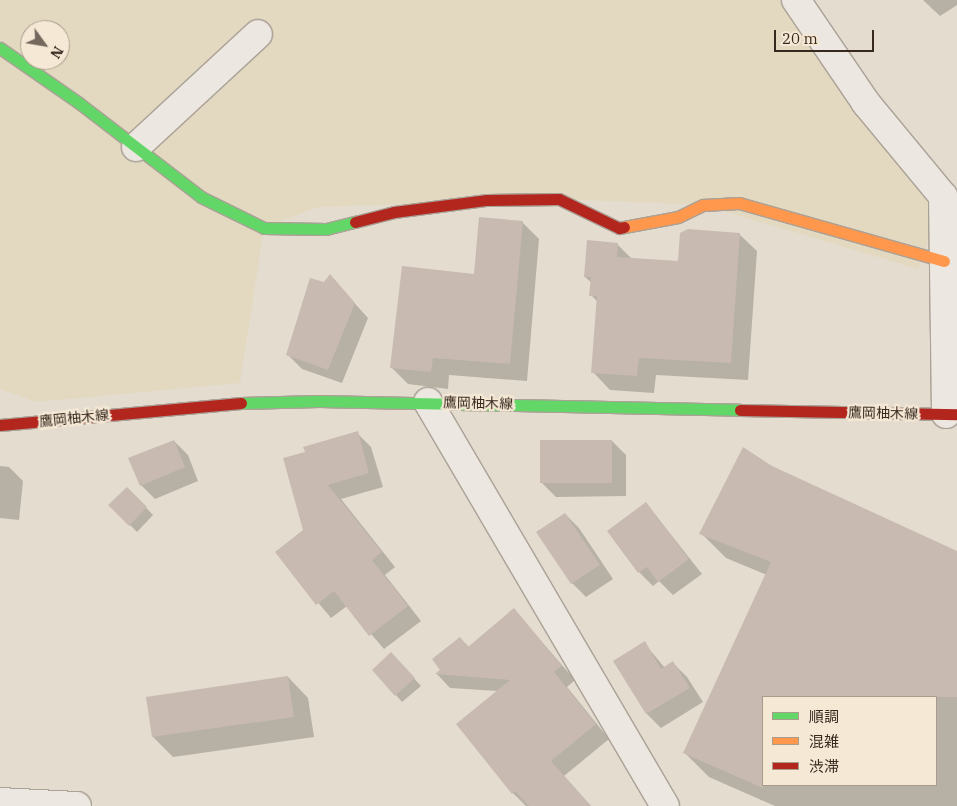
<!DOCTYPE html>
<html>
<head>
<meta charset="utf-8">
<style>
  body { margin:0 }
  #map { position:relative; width:957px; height:806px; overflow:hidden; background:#e4dccf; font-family:"IBM Plex Serif","Noto Sans JP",serif }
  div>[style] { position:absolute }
  .farmland>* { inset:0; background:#e3d9c0 }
  .shadow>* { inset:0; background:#0003 }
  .building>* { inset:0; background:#c8bab0 }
  .roads { filter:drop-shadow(1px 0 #aaa197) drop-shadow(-1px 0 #aaa197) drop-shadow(0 1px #aaa197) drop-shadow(0 -1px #aaa197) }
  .street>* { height:28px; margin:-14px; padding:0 14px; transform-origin:14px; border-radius:14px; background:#ece7e0 }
  .fast>* { height:11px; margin:-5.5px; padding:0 5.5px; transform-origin:5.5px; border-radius:5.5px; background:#63d668 }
  .slow>* { height:11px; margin:-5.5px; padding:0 5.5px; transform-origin:5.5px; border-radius:5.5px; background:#ff974d }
  .jam>* { height:11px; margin:-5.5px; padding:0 5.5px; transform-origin:5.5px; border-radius:5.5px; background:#b3261e }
  span { translate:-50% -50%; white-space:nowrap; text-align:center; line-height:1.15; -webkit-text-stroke:4.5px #f5e8d5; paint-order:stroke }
  .street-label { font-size:14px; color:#38291f }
  .legend { position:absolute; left:762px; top:696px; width:175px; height:90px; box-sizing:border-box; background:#f5e8d5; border:1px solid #a99c8c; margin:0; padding:6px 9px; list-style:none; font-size:15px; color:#38291f }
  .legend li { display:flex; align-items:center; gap:10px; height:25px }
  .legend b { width:25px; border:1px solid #a99c8c }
  .north { position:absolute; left:20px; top:20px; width:50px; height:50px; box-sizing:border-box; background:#f5e8d5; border:1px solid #a99c8c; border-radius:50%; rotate:122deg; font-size:14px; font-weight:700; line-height:20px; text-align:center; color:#38291f }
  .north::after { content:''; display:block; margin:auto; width:18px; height:22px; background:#74685d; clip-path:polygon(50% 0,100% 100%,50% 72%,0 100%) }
  .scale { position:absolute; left:774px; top:30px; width:100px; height:22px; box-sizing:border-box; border:2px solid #38291f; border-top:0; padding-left:6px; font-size:15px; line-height:18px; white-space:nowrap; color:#38291f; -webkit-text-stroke:4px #f5e8d5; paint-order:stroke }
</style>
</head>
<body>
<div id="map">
  <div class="farmland">
    <div style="clip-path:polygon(evenodd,0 0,804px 0,943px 196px,918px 269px,703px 205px,559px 199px,318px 207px,264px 228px,240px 383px,36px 402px,0 389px,0 0,30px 30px,60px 30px,60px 60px,30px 60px,30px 30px)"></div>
  </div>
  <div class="shadow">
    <div style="clip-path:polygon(923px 0,957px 0,957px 5px,940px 16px)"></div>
    <div style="clip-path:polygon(522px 222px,539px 239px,527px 381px,449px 375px,448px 389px,408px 384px,391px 367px)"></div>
    <div style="clip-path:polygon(739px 234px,757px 251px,748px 380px,656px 375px,654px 393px,610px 390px,593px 372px,598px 302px,591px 295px,592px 283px,585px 277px,617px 244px,633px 260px,679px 263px)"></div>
    <div style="clip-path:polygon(330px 276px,368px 318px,342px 383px,302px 369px,288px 355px)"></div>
    <div style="clip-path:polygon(357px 433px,371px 447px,383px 487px,341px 499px,395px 567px,385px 575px,421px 621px,384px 649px,347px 606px,331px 618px,277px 553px,305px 530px,306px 453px)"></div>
    <div style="clip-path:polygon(174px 441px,188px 455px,198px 481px,155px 499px,141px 485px)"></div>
    <div style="clip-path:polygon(612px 441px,626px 455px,626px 496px,556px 497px,541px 482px)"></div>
    <div style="clip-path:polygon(0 466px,9px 467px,23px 481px,19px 520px,0 518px)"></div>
    <div style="clip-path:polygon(evenodd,772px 467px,957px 553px,957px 806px,775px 806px,709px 777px,684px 752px,767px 575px,726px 558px,701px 533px,772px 467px,763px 697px,936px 697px,936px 785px,763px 785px,763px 697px)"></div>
    <div style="clip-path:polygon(127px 488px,153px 515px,137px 532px,110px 505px)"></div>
    <div style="clip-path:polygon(646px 503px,702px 574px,673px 595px,659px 581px,653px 586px,639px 572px)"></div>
    <div style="clip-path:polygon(565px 514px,579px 528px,613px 579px,586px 597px,572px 583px,538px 532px)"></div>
    <div style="clip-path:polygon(514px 610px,575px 680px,567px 687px,609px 739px,564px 776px,591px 806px,526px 806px,513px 793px,498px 691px,450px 688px,437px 674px,460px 638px,469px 647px)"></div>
    <div style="clip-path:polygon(644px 643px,665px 668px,673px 663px,687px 677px,703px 702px,661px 728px,647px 714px,615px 661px)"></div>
    <div style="clip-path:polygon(398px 661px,421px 686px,402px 702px,396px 695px)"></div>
    <div style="clip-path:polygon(288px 677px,308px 698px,314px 737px,173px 757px,153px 737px)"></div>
  </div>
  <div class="building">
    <div style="clip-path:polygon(479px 217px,523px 221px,510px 364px,433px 358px,431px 372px,390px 368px,402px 266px,474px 274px)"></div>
    <div style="clip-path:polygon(688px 229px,740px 233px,731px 363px,639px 358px,637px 376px,591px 373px,597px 296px,589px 296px,591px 277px,584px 277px,587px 240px,618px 243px,617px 257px,678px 261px,680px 233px)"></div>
    <div style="clip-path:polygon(330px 274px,355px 303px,328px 370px,286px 355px,310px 278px,324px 282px)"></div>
    <div style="clip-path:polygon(358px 431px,369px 473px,328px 485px,382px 552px,372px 560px,408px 606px,369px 636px,334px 591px,316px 605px,275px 552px,303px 530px,283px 458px,305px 452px,303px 447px)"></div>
    <div style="clip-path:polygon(174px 440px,185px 467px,140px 486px,128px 458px)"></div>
    <div style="clip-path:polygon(540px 440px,612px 440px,612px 483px,540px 483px)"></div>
    <div style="clip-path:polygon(743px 447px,772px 466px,957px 551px,957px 697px,763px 697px,763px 788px,683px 753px,771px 562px,699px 534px)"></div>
    <div style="clip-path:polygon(127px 487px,147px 507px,129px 526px,108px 505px)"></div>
    <div style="clip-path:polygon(646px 502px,689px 559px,658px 582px,647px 567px,638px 573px,607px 531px)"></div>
    <div style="clip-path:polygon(565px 513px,600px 565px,571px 584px,536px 532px)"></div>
    <div style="clip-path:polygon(514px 608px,562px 666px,554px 672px,596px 724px,551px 761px,591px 806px,529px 806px,515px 791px,512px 794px,456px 724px,510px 680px,435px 674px,440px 670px,432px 659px,460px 637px,468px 647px)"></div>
    <div style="clip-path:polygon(645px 641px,661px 669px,673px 661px,690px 688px,646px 714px,613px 661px)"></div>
    <div style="clip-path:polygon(391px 652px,415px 678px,395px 696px,372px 670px)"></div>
    <div style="clip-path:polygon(288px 676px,294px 717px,152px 737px,146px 697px)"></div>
  </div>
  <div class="roads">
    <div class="street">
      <div style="left:796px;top:0;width:125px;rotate:55.8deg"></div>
      <div style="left:866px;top:103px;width:121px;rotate:50.4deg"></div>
      <div style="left:943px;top:196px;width:218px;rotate:89.2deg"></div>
      <div style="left:136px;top:147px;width:166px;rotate:-42.8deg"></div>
      <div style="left:428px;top:402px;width:468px;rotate:59.6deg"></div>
      <div style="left:0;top:802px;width:77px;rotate:3deg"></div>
    </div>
    <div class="fast">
      <div style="left:0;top:48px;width:96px;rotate:34.8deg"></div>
      <div style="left:79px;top:103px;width:154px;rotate:37.6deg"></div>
      <div style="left:201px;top:197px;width:70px;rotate:26.2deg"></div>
      <div style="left:264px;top:228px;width:62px;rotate:0.9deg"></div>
      <div style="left:326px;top:229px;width:30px;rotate:-14deg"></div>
      <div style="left:241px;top:403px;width:78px;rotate:-1.5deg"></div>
      <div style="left:319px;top:401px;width:421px;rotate:1.2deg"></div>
    </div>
    <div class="slow">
      <div style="left:624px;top:227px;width:55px;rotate:-10.5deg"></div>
      <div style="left:678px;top:217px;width:28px;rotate:-26deg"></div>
      <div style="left:703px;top:205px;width:36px;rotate:-3deg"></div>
      <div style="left:739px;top:203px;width:213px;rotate:15.8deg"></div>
    </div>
    <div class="jam">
      <div style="left:355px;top:222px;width:40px;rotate:-14.4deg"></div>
      <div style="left:394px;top:212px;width:94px;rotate:-7.4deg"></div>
      <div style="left:487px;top:200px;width:72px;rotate:-0.8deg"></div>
      <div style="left:559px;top:199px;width:67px;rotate:25.8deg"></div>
      <div style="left:619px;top:228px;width:5px;rotate:-11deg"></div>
      <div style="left:740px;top:410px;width:217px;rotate:1.1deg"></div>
      <div style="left:0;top:425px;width:242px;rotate:-5.2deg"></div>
    </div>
  </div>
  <div class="street-label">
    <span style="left:478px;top:403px;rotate:1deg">鷹岡柚木線</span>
    <span style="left:883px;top:413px;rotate:1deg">鷹岡柚木線</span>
    <span style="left:74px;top:418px;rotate:-6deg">鷹岡柚木線</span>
  </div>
  <ul class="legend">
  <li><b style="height:6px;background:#63d668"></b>順調</li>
  <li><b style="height:6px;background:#ff974d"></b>混雑</li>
  <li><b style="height:6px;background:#b3261e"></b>渋滞</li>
  </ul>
  <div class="north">N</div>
  <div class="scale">20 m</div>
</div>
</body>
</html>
